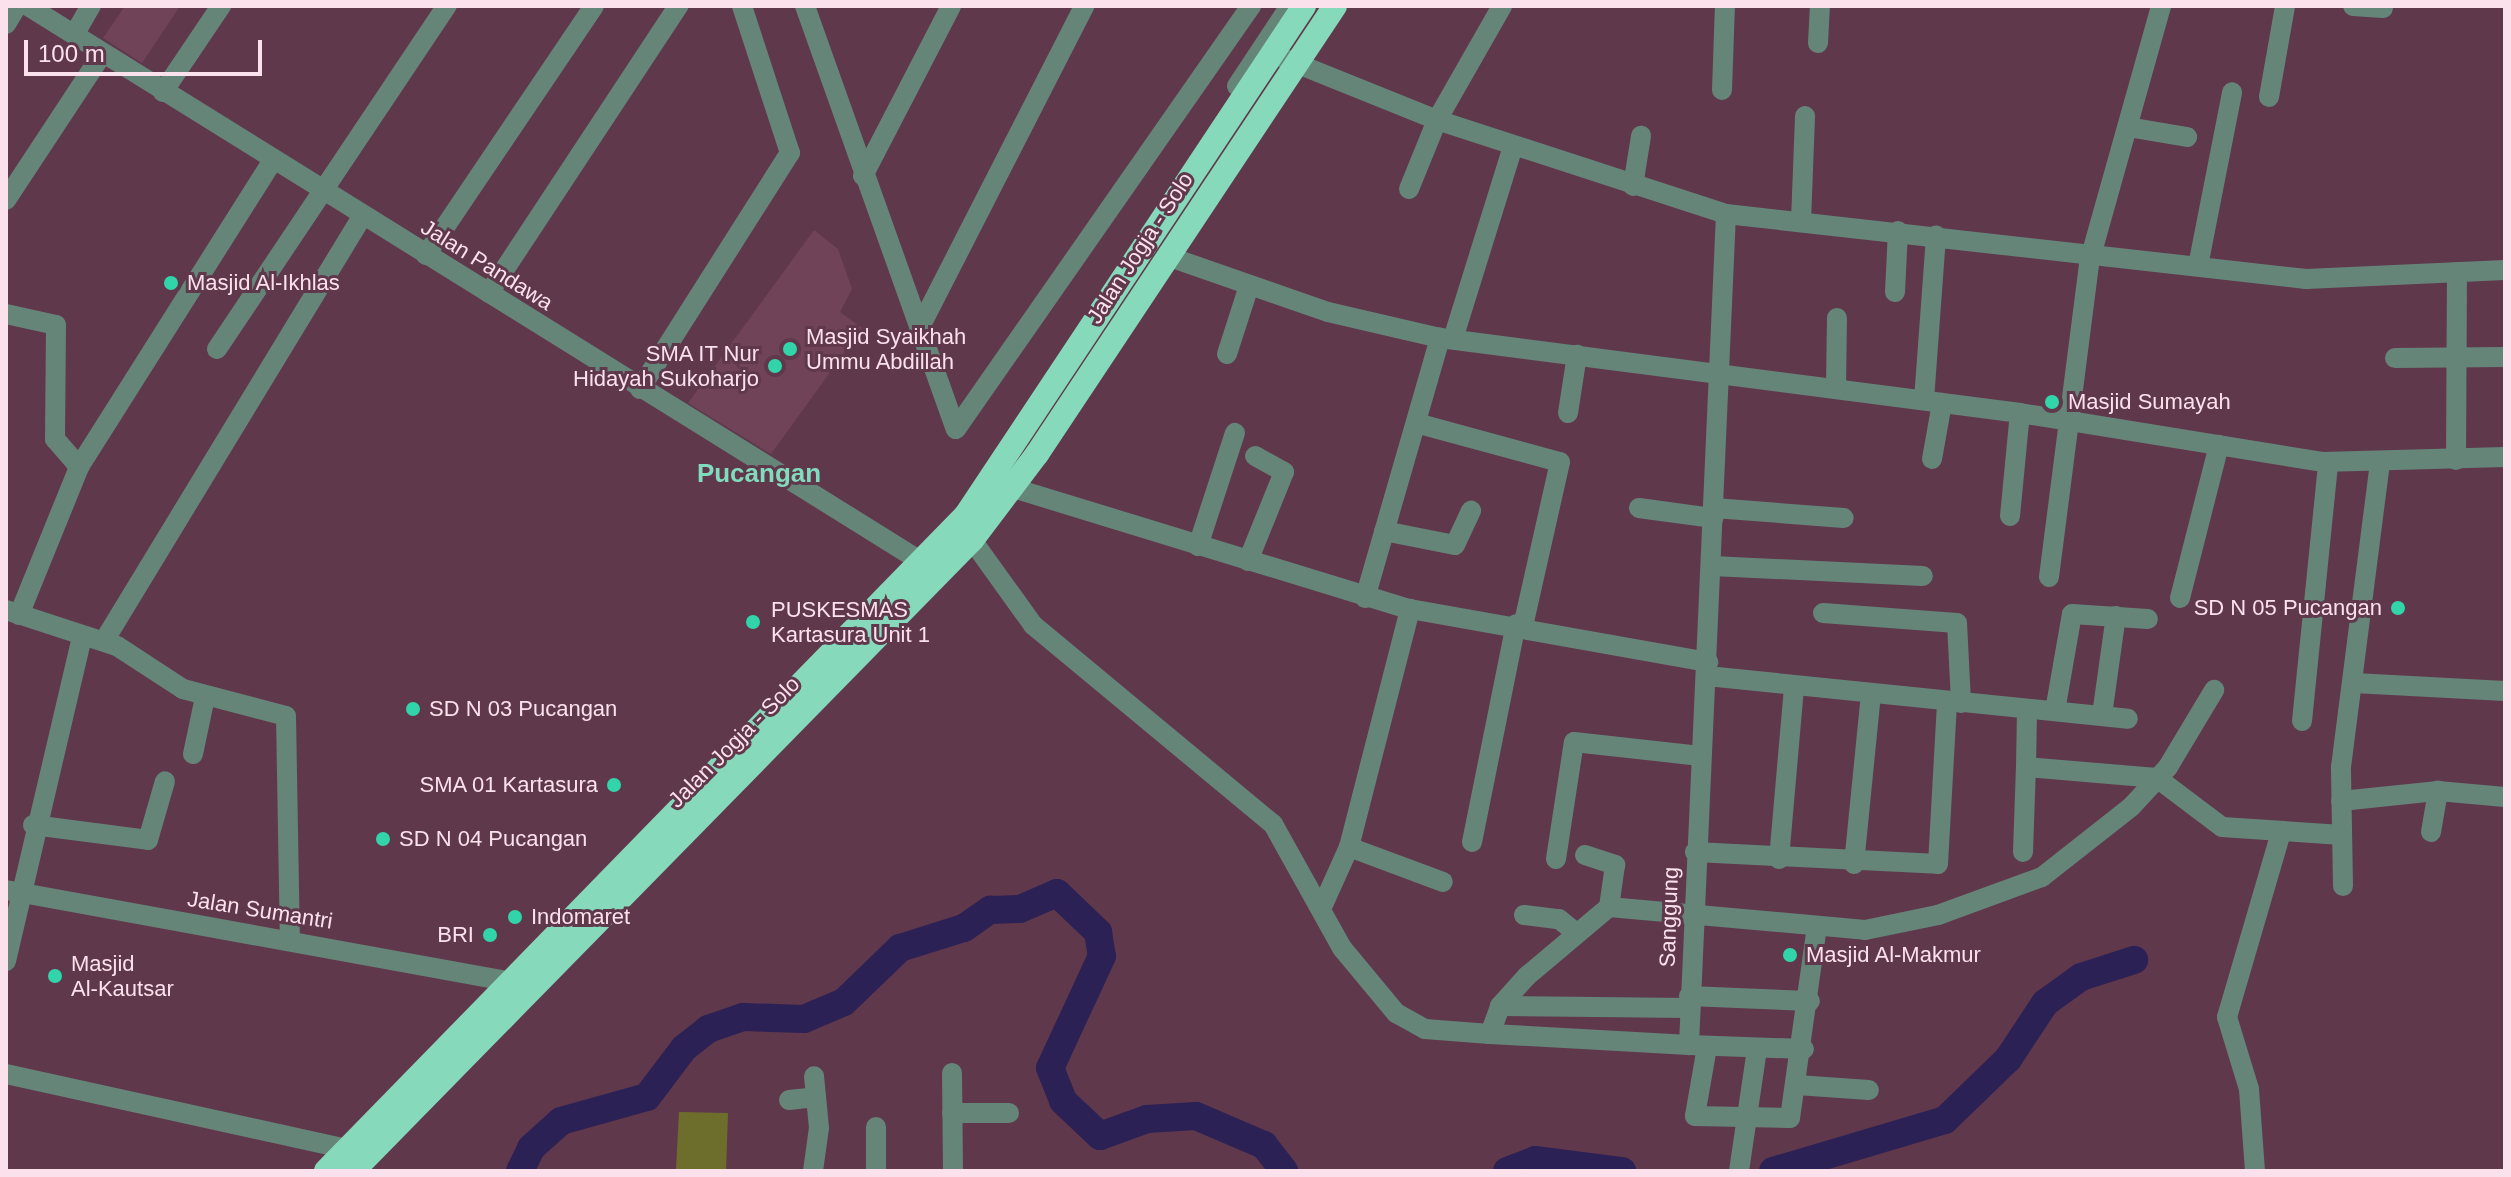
<!DOCTYPE html>
<html>
<head>
<meta charset="utf-8">
<style>
  body { margin:0 }
  #map { position:relative; width:2511px; height:1177px; overflow:hidden; background:#60384c; font-family:Arial,sans-serif }
  div>[style] { position:absolute }
  .built>* { inset:0; background:#704359 }
  .green>* { inset:0; background:#6d6e2b }
  .river>* { height:28px; margin:-14px; padding:0 14px; transform-origin:14px; border-radius:14px; background:#2c2155 }
  .minor>* { height:20px; margin:-10px; padding:0 10px; transform-origin:10px; border-radius:10px; background:#658579 }
  .highway>* { height:24px; margin:-12px; padding:0 12px; transform-origin:12px; border-radius:12px; background:#86d9bb }
  .dots>* { width:22px; height:22px; translate:-50% -50%; box-sizing:border-box; border:4px solid #60384c; border-radius:50% }
  span { translate:-50% -50%; white-space:nowrap; text-align:center; line-height:1.15; -webkit-text-stroke:6px #60384c; paint-order:stroke }
  .street-label { font-size:22px; color:#fbe1ec }
  .poi-label { font-size:22px; color:#fbe1ec }
  .left { translate:0 -50%; text-align:left }
  .right { translate:-100% -50%; text-align:right }
  .quarter-label { font-size:26px; color:#80dcbc; font-weight:700 }
  .frame { position:absolute; inset:0; border:8px solid #fbe1ec; pointer-events:none }
  .scale { position:absolute; left:24px; top:40px; width:238px; height:36px; box-sizing:border-box; border:4px solid #fbe1ec; border-top:0; padding-left:10px; font-size:24px; line-height:28px; white-space:nowrap; color:#fbe1ec; -webkit-text-stroke:6px #60384c; paint-order:stroke }
</style>
</head>
<body>
<div id="map">
  <div class="built">
    <div style="clip-path:polygon(125px 6px,180px 6px,142px 63px,103px 38px)"></div>
    <div style="clip-path:polygon(814px 230px,838px 249px,852px 289px,840px 312px,862px 328px,771px 454px,688px 403px)"></div>
  </div>
  <div class="green">
    <div style="clip-path:polygon(679px 1112px,728px 1113px,726px 1171px,676px 1169px)"></div>
  </div>
  <div class="river">
    <div style="left:520px;top:1171px;width:25px;rotate:-64deg"></div>
    <div style="left:531px;top:1148px;width:40px;rotate:-42deg"></div>
    <div style="left:561px;top:1121px;width:89px;rotate:-15.6deg"></div>
    <div style="left:647px;top:1097px;width:61px;rotate:-52.9deg"></div>
    <div style="left:684px;top:1048px;width:31px;rotate:-38deg"></div>
    <div style="left:708px;top:1029px;width:37px;rotate:-19deg"></div>
    <div style="left:743px;top:1017px;width:61px;rotate:1.9deg"></div>
    <div style="left:804px;top:1019px;width:43px;rotate:-23deg"></div>
    <div style="left:844px;top:1002px;width:78px;rotate:-44deg"></div>
    <div style="left:900px;top:948px;width:67px;rotate:-17.4deg"></div>
    <div style="left:964px;top:928px;width:32px;rotate:-35deg"></div>
    <div style="left:990px;top:910px;width:30px;rotate:-2deg"></div>
    <div style="left:1020px;top:909px;width:40px;rotate:-23.4deg"></div>
    <div style="left:1057px;top:893px;width:57px;rotate:43.6deg"></div>
    <div style="left:1098px;top:932px;width:24px;rotate:81deg"></div>
    <div style="left:1102px;top:956px;width:123px;rotate:114.9deg"></div>
    <div style="left:1050px;top:1068px;width:35px;rotate:68deg"></div>
    <div style="left:1063px;top:1101px;width:51px;rotate:43.4deg"></div>
    <div style="left:1100px;top:1136px;width:50px;rotate:-19.9deg"></div>
    <div style="left:1147px;top:1119px;width:49px;rotate:-3.5deg"></div>
    <div style="left:1196px;top:1116px;width:74px;rotate:23.1deg"></div>
    <div style="left:1264px;top:1145px;width:33px;rotate:52deg"></div>
    <div style="left:1507px;top:1171px;width:30px;rotate:-21deg"></div>
    <div style="left:1535px;top:1160px;width:88px;rotate:7.2deg"></div>
    <div style="left:1773px;top:1171px;width:179px;rotate:-16.5deg"></div>
    <div style="left:1945px;top:1120px;width:88px;rotate:-44.1deg"></div>
    <div style="left:2008px;top:1059px;width:67px;rotate:-56.5deg"></div>
    <div style="left:2045px;top:1003px;width:44px;rotate:-35.8deg"></div>
    <div style="left:2081px;top:977px;width:56px;rotate:-17.8deg"></div>
  </div>
  <div class="minor">
    <div style="left:28px;top:6px;width:1053px;rotate:31.88deg"></div>
    <div style="left:805px;top:6px;width:449px;rotate:70.4deg"></div>
    <div style="left:956px;top:429px;width:516px;rotate:-55.11deg"></div>
    <div style="left:2353px;top:6px;width:30px;rotate:4deg"></div>
    <div style="left:6px;top:24px;width:21px;rotate:-59deg"></div>
    <div style="left:74px;top:35px;width:34px;rotate:-60deg"></div>
    <div style="left:1818px;top:43px;width:37px;rotate:-87deg"></div>
    <div style="left:1283px;top:58px;width:166px;rotate:21.9deg"></div>
    <div style="left:1437px;top:120px;width:304px;rotate:18deg"></div>
    <div style="left:1726px;top:214px;width:584px;rotate:6.39deg"></div>
    <div style="left:2306px;top:279px;width:199px;rotate:-2.6deg"></div>
    <div style="left:1237px;top:86px;width:96px;rotate:-56.5deg"></div>
    <div style="left:1722px;top:90px;width:84px;rotate:-88deg"></div>
    <div style="left:163px;top:92px;width:104px;rotate:-56deg"></div>
    <div style="left:2269px;top:97px;width:92px;rotate:-80deg"></div>
    <div style="left:2128px;top:127px;width:60px;rotate:9.6deg"></div>
    <div style="left:863px;top:176px;width:191px;rotate:-62.6deg"></div>
    <div style="left:1633px;top:186px;width:51px;rotate:-80.9deg"></div>
    <div style="left:1409px;top:189px;width:74px;rotate:-67.9deg"></div>
    <div style="left:1437px;top:120px;width:131px;rotate:-60.3deg"></div>
    <div style="left:6px;top:200px;width:176px;rotate:-56.6deg"></div>
    <div style="left:1726px;top:214px;width:832px;rotate:92.55deg"></div>
    <div style="left:1689px;top:1045px;width:115px;rotate:2deg"></div>
    <div style="left:1801px;top:221px;width:105px;rotate:-87.8deg"></div>
    <div style="left:426px;top:255px;width:300px;rotate:-56deg"></div>
    <div style="left:1167px;top:256px;width:170px;rotate:19.2deg"></div>
    <div style="left:1328px;top:312px;width:115px;rotate:13.1deg"></div>
    <div style="left:1440px;top:338px;width:585px;rotate:7.37deg"></div>
    <div style="left:2020px;top:413px;width:306px;rotate:9.2deg"></div>
    <div style="left:2322px;top:462px;width:183px;rotate:-1.6deg"></div>
    <div style="left:2198px;top:266px;width:177px;rotate:-78.9deg"></div>
    <div style="left:1895px;top:292px;width:61px;rotate:-87.2deg"></div>
    <div style="left:489px;top:293px;width:344px;rotate:-56.6deg"></div>
    <div style="left:6px;top:314px;width:51px;rotate:12.4deg"></div>
    <div style="left:56px;top:325px;width:114px;rotate:90.5deg"></div>
    <div style="left:55px;top:439px;width:37px;rotate:49deg"></div>
    <div style="left:919px;top:329px;width:363px;rotate:-62.9deg"></div>
    <div style="left:1453px;top:339px;width:202px;rotate:-72.7deg"></div>
    <div style="left:217px;top:349px;width:413px;rotate:-56.2deg"></div>
    <div style="left:1227px;top:354px;width:71px;rotate:-72.1deg"></div>
    <div style="left:2395px;top:358px;width:110px;rotate:-0.5deg"></div>
    <div style="left:1836px;top:388px;width:70px;rotate:-89.2deg"></div>
    <div style="left:640px;top:389px;width:280px;rotate:-57.6deg"></div>
    <div style="left:790px;top:153px;width:155px;rotate:-108.1deg"></div>
    <div style="left:1924px;top:400px;width:165px;rotate:-85.8deg"></div>
    <div style="left:1568px;top:413px;width:59px;rotate:-81.2deg"></div>
    <div style="left:1416px;top:423px;width:149px;rotate:15.2deg"></div>
    <div style="left:1560px;top:462px;width:168px;rotate:102.7deg"></div>
    <div style="left:1932px;top:459px;width:57px;rotate:-79.9deg"></div>
    <div style="left:2456px;top:460px;width:188px;rotate:-89.7deg"></div>
    <div style="left:1013px;top:488px;width:415px;rotate:17deg"></div>
    <div style="left:1410px;top:609px;width:303px;rotate:10.1deg"></div>
    <div style="left:1639px;top:508px;width:75px;rotate:7.7deg"></div>
    <div style="left:1714px;top:508px;width:130px;rotate:4.4deg"></div>
    <div style="left:2010px;top:516px;width:103px;rotate:-84.5deg"></div>
    <div style="left:1384px;top:531px;width:72px;rotate:11.2deg"></div>
    <div style="left:1455px;top:545px;width:38px;rotate:-65deg"></div>
    <div style="left:972px;top:540px;width:105px;rotate:54.3deg"></div>
    <div style="left:1033px;top:625px;width:312px;rotate:39.7deg"></div>
    <div style="left:1273px;top:824px;width:142px;rotate:60.9deg"></div>
    <div style="left:1342px;top:948px;width:85px;rotate:50.3deg"></div>
    <div style="left:1396px;top:1013px;width:33px;rotate:29deg"></div>
    <div style="left:1425px;top:1029px;width:65px;rotate:4.4deg"></div>
    <div style="left:1198px;top:546px;width:119px;rotate:-71.9deg"></div>
    <div style="left:1248px;top:561px;width:96px;rotate:-68deg"></div>
    <div style="left:1284px;top:472px;width:33px;rotate:-151deg"></div>
    <div style="left:1712px;top:566px;width:211px;rotate:2.7deg"></div>
    <div style="left:2049px;top:577px;width:321px;rotate:-82.7deg"></div>
    <div style="left:2090px;top:259px;width:263px;rotate:-74.3deg"></div>
    <div style="left:1365px;top:598px;width:271px;rotate:-73.9deg"></div>
    <div style="left:2180px;top:598px;width:158px;rotate:-75.7deg"></div>
    <div style="left:6px;top:610px;width:117px;rotate:18deg"></div>
    <div style="left:117px;top:646px;width:79px;rotate:33.1deg"></div>
    <div style="left:183px;top:689px;width:106px;rotate:14.7deg"></div>
    <div style="left:286px;top:716px;width:223px;rotate:89deg"></div>
    <div style="left:1823px;top:613px;width:134px;rotate:4.3deg"></div>
    <div style="left:1957px;top:623px;width:80px;rotate:87.1deg"></div>
    <div style="left:19px;top:615px;width:160px;rotate:-67.9deg"></div>
    <div style="left:79px;top:467px;width:361px;rotate:-57.7deg"></div>
    <div style="left:104px;top:641px;width:497px;rotate:-58.7deg"></div>
    <div style="left:1707px;top:676px;width:423px;rotate:5.8deg"></div>
    <div style="left:2354px;top:683px;width:151px;rotate:3deg"></div>
    <div style="left:2027px;top:710px;width:57px;rotate:91deg"></div>
    <div style="left:2026px;top:767px;width:131px;rotate:4.8deg"></div>
    <div style="left:2157px;top:778px;width:81px;rotate:37deg"></div>
    <div style="left:2222px;top:827px;width:120px;rotate:3.8deg"></div>
    <div style="left:2055px;top:711px;width:98px;rotate:-80.1deg"></div>
    <div style="left:2072px;top:614px;width:76px;rotate:3.8deg"></div>
    <div style="left:2102px;top:715px;width:100px;rotate:-82deg"></div>
    <div style="left:2302px;top:721px;width:259px;rotate:-84.2deg"></div>
    <div style="left:193px;top:754px;width:58px;rotate:-78.1deg"></div>
    <div style="left:2341px;top:801px;width:98px;rotate:-5.9deg"></div>
    <div style="left:33px;top:825px;width:116px;rotate:7.4deg"></div>
    <div style="left:148px;top:840px;width:61px;rotate:-73.9deg"></div>
    <div style="left:2431px;top:832px;width:42px;rotate:-80.3deg"></div>
    <div style="left:2438px;top:791px;width:67px;rotate:5.1deg"></div>
    <div style="left:1472px;top:842px;width:222px;rotate:-78.6deg"></div>
    <div style="left:1349px;top:847px;width:100px;rotate:20.4deg"></div>
    <div style="left:1695px;top:852px;width:243px;rotate:2.8deg"></div>
    <div style="left:1938px;top:864px;width:162px;rotate:-86.8deg"></div>
    <div style="left:2023px;top:852px;width:85px;rotate:-88deg"></div>
    <div style="left:1585px;top:855px;width:32px;rotate:18deg"></div>
    <div style="left:1615px;top:865px;width:42px;rotate:98.1deg"></div>
    <div style="left:1556px;top:859px;width:118px;rotate:-81.3deg"></div>
    <div style="left:1574px;top:742px;width:127px;rotate:6.3deg"></div>
    <div style="left:1779px;top:859px;width:174px;rotate:-85deg"></div>
    <div style="left:1854px;top:864px;width:171px;rotate:-84.3deg"></div>
    <div style="left:2343px;top:886px;width:119px;rotate:-91deg"></div>
    <div style="left:2341px;top:767px;width:306px;rotate:-82.7deg"></div>
    <div style="left:6px;top:890px;width:508px;rotate:10.31deg"></div>
    <div style="left:1322px;top:907px;width:66px;rotate:-65.8deg"></div>
    <div style="left:1349px;top:847px;width:246px;rotate:-75.6deg"></div>
    <div style="left:1524px;top:915px;width:35px;rotate:7deg"></div>
    <div style="left:1559px;top:919px;width:21px;rotate:39deg"></div>
    <div style="left:6px;top:961px;width:334px;rotate:-76.8deg"></div>
    <div style="left:1689px;top:996px;width:121px;rotate:2.4deg"></div>
    <div style="left:1500px;top:1006px;width:189px;rotate:0.6deg"></div>
    <div style="left:1689px;top:1045px;width:199px;rotate:-176.8deg"></div>
    <div style="left:1490px;top:1034px;width:30px;rotate:-70deg"></div>
    <div style="left:1500px;top:1006px;width:40px;rotate:-48deg"></div>
    <div style="left:1527px;top:976px;width:107px;rotate:-40.1deg"></div>
    <div style="left:1609px;top:907px;width:257px;rotate:5.1deg"></div>
    <div style="left:1865px;top:930px;width:75px;rotate:-11.6deg"></div>
    <div style="left:1938px;top:915px;width:111px;rotate:-20.1deg"></div>
    <div style="left:2042px;top:877px;width:113px;rotate:-38.2deg"></div>
    <div style="left:2131px;top:807px;width:54px;rotate:-47.2deg"></div>
    <div style="left:2168px;top:767px;width:90px;rotate:-59.1deg"></div>
    <div style="left:1707px;top:1047px;width:70px;rotate:99.9deg"></div>
    <div style="left:1695px;top:1116px;width:95px;rotate:1.2deg"></div>
    <div style="left:1790px;top:1118px;width:193px;rotate:-82deg"></div>
    <div style="left:952px;top:1073px;width:98px;rotate:89.4deg"></div>
    <div style="left:6px;top:1074px;width:349px;rotate:12.4deg"></div>
    <div style="left:1797px;top:1085px;width:72px;rotate:4deg"></div>
    <div style="left:789px;top:1100px;width:27px;rotate:-6deg"></div>
    <div style="left:952px;top:1113px;width:57px"></div>
    <div style="left:813px;top:1171px;width:43px;rotate:-82.1deg"></div>
    <div style="left:819px;top:1128px;width:52px;rotate:-95.5deg"></div>
    <div style="left:876px;top:1171px;width:44px;rotate:-90deg"></div>
    <div style="left:1739px;top:1171px;width:123px;rotate:-81.6deg"></div>
    <div style="left:2255px;top:1171px;width:82px;rotate:-94.2deg"></div>
    <div style="left:2249px;top:1089px;width:75px;rotate:-107deg"></div>
    <div style="left:2227px;top:1017px;width:193px;rotate:-73.7deg"></div>
  </div>
  <div class="highway">
    <div style="left:326px;top:1171px;width:916px;rotate:-45.71deg"></div>
    <div style="left:966px;top:515px;width:611px;rotate:-56.41deg"></div>
    <div style="left:353px;top:1171px;width:884px;rotate:-45.55deg"></div>
    <div style="left:972px;top:540px;width:108px;rotate:-52.9deg"></div>
    <div style="left:1037px;top:454px;width:538px;rotate:-56.37deg"></div>
  </div>
  <div class="dots">
    <div style="left:171px;top:283px;background:#32d4a9"></div>
    <div style="left:790px;top:349px;background:#32d4a9"></div>
    <div style="left:775px;top:366px;background:#32d4a9"></div>
    <div style="left:2052px;top:402px;background:#32d4a9"></div>
    <div style="left:2398px;top:608px;background:#32d4a9"></div>
    <div style="left:753px;top:622px;background:#32d4a9"></div>
    <div style="left:413px;top:709px;background:#32d4a9"></div>
    <div style="left:614px;top:785px;background:#32d4a9"></div>
    <div style="left:383px;top:839px;background:#32d4a9"></div>
    <div style="left:515px;top:917px;background:#32d4a9"></div>
    <div style="left:490px;top:935px;background:#32d4a9"></div>
    <div style="left:1790px;top:955px;background:#32d4a9"></div>
    <div style="left:55px;top:976px;background:#32d4a9"></div>
  </div>
  <div class="street-label">
    <span style="left:1140px;top:248px;rotate:-57deg">Jalan Jogja - Solo</span>
    <span style="left:487px;top:265px;rotate:32deg">Jalan Pandawa</span>
    <span style="left:734px;top:742px;rotate:-45deg">Jalan Jogja - Solo</span>
    <span style="left:260px;top:910px;rotate:9deg">Jalan Sumantri</span>
    <span style="left:1669px;top:917px;rotate:-88deg">Sanggung</span>
  </div>
  <div class="poi-label">
    <span class="left" style="left:187px;top:283px">Masjid Al-Ikhlas</span>
    <span class="left" style="left:806px;top:349px">Masjid Syaikhah<br>Ummu Abdillah</span>
    <span class="right" style="left:759px;top:366px">SMA IT Nur<br>Hidayah Sukoharjo</span>
    <span class="left" style="left:2068px;top:402px">Masjid Sumayah</span>
    <span class="right" style="left:2382px;top:608px">SD N 05 Pucangan</span>
    <span class="left" style="left:771px;top:622px">PUSKESMAS<br>Kartasura Unit 1</span>
    <span class="left" style="left:429px;top:709px">SD N 03 Pucangan</span>
    <span class="right" style="left:598px;top:785px">SMA 01 Kartasura</span>
    <span class="left" style="left:399px;top:839px">SD N 04 Pucangan</span>
    <span class="left" style="left:531px;top:917px">Indomaret</span>
    <span class="right" style="left:474px;top:935px">BRI</span>
    <span class="left" style="left:1806px;top:955px">Masjid Al-Makmur</span>
    <span class="left" style="left:71px;top:976px">Masjid<br>Al-Kautsar</span>
  </div>
  <div class="quarter-label">
    <span style="left:759px;top:474px">Pucangan</span>
  </div>
  <div class="frame"></div>
  <div class="scale">100 m</div>
</div>
</body>
</html>
